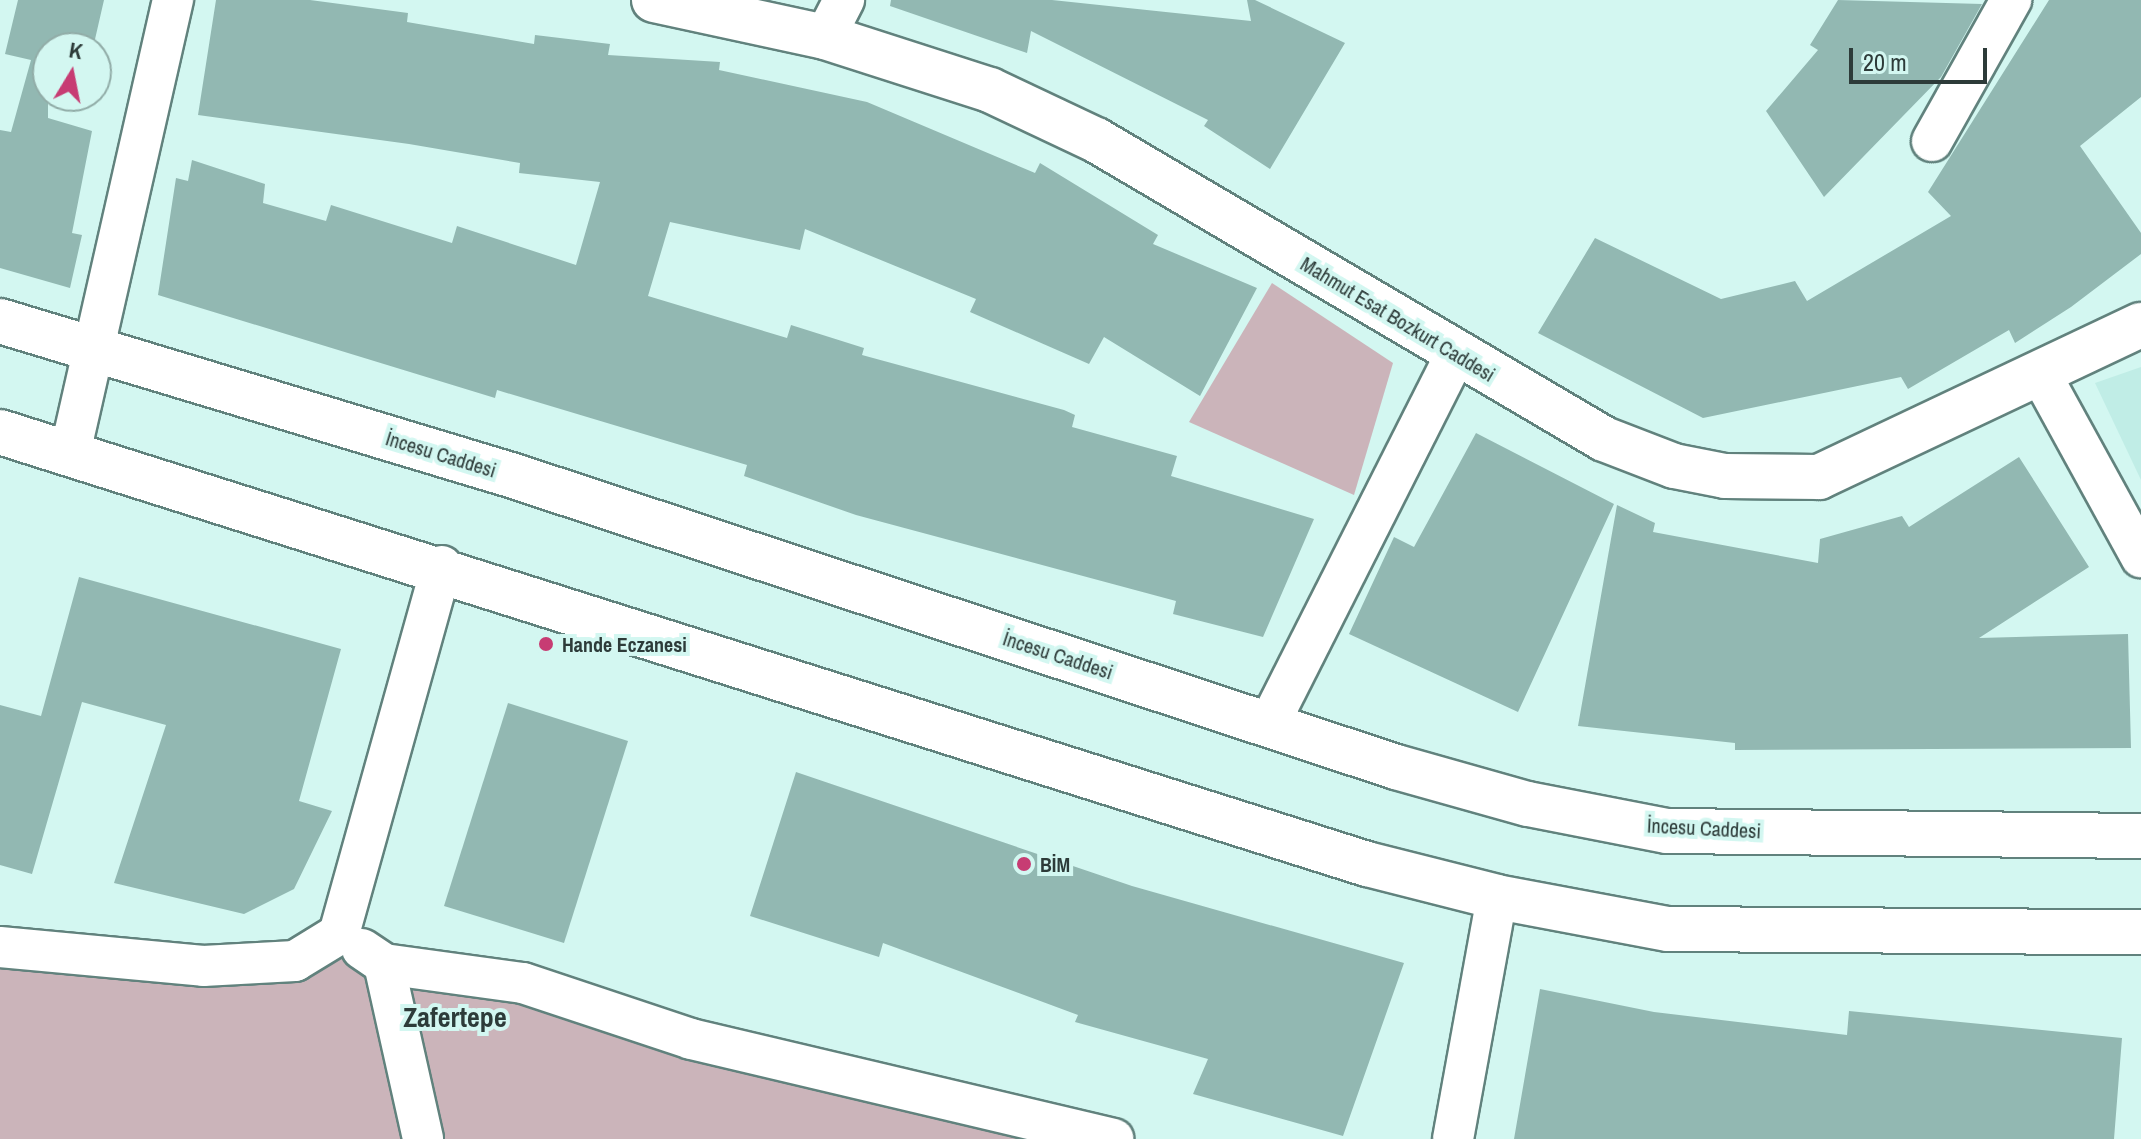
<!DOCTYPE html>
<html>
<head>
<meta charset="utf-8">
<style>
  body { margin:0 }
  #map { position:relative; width:2141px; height:1139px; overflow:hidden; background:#d3f7f1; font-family:"Archivo Narrow",sans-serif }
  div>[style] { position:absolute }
  .built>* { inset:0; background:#c0ede6 }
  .green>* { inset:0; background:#cbb4ba }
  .building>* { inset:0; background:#92b8b2 }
  .roads { filter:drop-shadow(2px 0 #61827d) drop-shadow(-2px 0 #61827d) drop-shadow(0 2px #61827d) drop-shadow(0 -2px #61827d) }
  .minor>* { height:40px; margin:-20px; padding:0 20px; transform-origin:20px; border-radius:20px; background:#fff }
  .tertiary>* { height:44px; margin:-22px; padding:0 22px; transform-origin:22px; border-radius:22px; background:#fff }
  .secondary>* { height:44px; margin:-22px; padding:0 22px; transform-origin:22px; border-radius:22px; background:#fff }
  .dots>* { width:22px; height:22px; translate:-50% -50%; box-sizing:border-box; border:4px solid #d3f7f1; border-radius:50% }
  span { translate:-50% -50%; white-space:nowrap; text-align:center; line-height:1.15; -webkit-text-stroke:8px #d3f7f1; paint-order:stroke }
  .street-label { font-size:20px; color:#2d3b39 }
  .poi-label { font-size:20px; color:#2d3b39; font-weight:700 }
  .left { translate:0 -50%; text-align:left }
  .district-label { font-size:28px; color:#2d3b39; font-weight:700 }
  .north { position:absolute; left:32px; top:32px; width:80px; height:80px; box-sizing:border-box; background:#d3f7f1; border:2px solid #91aca7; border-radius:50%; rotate:10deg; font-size:22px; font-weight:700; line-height:32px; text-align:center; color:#2d3b39 }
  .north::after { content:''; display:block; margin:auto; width:28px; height:36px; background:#c73c73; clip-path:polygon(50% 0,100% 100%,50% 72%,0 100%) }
  .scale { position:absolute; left:1849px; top:48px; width:138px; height:36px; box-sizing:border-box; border:4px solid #2d3b39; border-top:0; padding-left:10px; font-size:24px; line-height:28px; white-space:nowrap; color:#2d3b39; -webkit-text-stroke:6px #d3f7f1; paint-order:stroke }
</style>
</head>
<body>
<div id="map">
  <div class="built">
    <div style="clip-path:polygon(2141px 367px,2141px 480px,2095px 383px)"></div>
  </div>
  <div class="green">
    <div style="clip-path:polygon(1272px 283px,1393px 363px,1354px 495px,1189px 422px)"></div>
    <div style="clip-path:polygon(339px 934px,1113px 1139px,0 1139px,0 947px,203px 966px)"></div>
  </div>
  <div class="building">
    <div style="clip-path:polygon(18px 0,104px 0,93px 48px,48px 48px,48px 118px,92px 131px,72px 233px,82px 235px,70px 288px,0 268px,0 130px,11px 132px,31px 60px,5px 54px)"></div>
    <div style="clip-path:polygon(216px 0,310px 0,408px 13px,407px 22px,534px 44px,535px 35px,610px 44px,608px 55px,720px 62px,719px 70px,867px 102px,1035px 173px,1040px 163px,1158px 235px,1153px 244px,1257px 288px,1200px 396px,1104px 337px,1089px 364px,970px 312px,976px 299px,805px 229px,800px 250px,670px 222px,648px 296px,787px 338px,791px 325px,864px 348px,862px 355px,1064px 410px,1075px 415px,1072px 427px,1177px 456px,1171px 476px,1314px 519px,1263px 637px,1173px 614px,1176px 601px,856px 515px,744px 476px,747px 465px,497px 390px,495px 398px,158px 295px,176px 178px,188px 181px,192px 160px,265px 184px,263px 203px,326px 221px,331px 205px,452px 243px,457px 226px,576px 265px,600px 182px,519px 173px,520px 163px,409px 144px,198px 115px)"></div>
    <div style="clip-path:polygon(891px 0,1052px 0,1251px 21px,1247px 0,1255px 0,1345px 43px,1270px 169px,1204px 126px,1208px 120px,1031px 31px,1027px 53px,890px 6px)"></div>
    <div style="clip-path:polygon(1838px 0,1982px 4px,1941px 77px,1824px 197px,1766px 111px,1818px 50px,1810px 45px)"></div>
    <div style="clip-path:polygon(2049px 0,2141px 0,2141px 97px,2080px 146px,2141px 233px,2141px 254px,2071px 307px,2015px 343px,2009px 330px,1908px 389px,1901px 377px,1703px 418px,1538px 333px,1595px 238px,1721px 299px,1795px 281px,1807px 301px,1951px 216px,1928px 192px)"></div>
    <div style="clip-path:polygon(1476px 433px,1614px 504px,1518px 712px,1349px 634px,1394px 537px,1414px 547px)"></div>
    <div style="clip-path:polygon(2019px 457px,2089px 567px,1979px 638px,2128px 634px,2131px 748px,1735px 750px,1735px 743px,1578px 726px,1617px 505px,1655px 523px,1653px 532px,1818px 563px,1820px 539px,1902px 516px,1909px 527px)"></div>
    <div style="clip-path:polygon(79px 577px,341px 649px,299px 801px,332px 811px,294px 889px,244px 914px,114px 883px,166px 725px,82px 702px,32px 874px,0 865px,0 705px,41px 716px)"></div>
    <div style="clip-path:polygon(508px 703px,628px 741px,564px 943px,444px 906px)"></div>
    <div style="clip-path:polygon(796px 772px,1132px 886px,1404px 963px,1343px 1136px,1193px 1094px,1208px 1059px,1075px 1022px,1078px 1015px,883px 943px,879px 957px,750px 916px)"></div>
    <div style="clip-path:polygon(1540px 989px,1654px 1012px,1847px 1035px,1849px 1011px,2122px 1038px,2114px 1139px,1514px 1139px)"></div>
  </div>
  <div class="roads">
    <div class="minor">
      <div style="left:825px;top:37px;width:42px;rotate:-62.8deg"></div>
      <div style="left:1932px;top:141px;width:162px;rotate:-60.7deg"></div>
      <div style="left:2041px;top:375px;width:208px;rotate:61.2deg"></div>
      <div style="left:70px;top:453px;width:465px;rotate:-77.2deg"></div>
      <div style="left:1269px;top:724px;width:415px;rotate:-63.2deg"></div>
      <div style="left:0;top:947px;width:204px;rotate:5.3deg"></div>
      <div style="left:203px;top:966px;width:92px;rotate:-3.1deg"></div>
      <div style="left:295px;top:961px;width:52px;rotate:-31.5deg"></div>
      <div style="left:339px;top:934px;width:382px;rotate:-74.4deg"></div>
      <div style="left:362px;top:949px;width:27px;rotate:34deg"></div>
      <div style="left:384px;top:964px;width:179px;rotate:77.4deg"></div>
      <div style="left:384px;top:964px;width:140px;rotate:7.8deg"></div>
      <div style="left:523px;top:983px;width:177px;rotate:18.4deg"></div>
      <div style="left:691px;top:1039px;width:434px;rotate:13.3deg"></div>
      <div style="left:1453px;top:1139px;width:246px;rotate:-79.7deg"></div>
    </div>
    <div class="tertiary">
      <div style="left:654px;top:0;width:175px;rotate:12.2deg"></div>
      <div style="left:825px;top:37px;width:173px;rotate:17.8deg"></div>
      <div style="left:990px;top:90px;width:117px;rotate:25.3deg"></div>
      <div style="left:1096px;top:140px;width:589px;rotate:30.48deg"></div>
      <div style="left:1604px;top:439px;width:75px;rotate:21.1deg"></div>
      <div style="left:1674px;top:466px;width:52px;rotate:11.1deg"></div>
      <div style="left:1725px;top:476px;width:94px;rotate:0.6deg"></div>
      <div style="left:1819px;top:477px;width:356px;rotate:-25.3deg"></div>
    </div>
    <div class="secondary">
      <div style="left:0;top:321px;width:537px;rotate:16.78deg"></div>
      <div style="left:514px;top:476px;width:929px;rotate:18.26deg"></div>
      <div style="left:1396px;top:767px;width:137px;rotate:15.7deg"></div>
      <div style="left:1528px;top:804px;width:142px;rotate:11deg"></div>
      <div style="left:1667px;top:831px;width:474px;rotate:0.6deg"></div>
      <div style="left:0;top:432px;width:1434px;rotate:17.54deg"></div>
      <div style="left:1367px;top:864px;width:134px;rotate:14.2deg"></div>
      <div style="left:1497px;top:897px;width:174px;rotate:10.6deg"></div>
      <div style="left:1668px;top:929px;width:473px;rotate:0.4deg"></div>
    </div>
  </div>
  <div class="dots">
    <div style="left:546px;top:644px;background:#c73c73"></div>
    <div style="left:1024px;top:864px;background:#c73c73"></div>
  </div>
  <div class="street-label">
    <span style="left:1398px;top:319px;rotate:31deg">Mahmut Esat Bozkurt Caddesi</span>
    <span style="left:441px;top:454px;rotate:17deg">İncesu Caddesi</span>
    <span style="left:1058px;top:655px;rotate:18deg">İncesu Caddesi</span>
    <span style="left:1704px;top:828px;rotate:3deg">İncesu Caddesi</span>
  </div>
  <div class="poi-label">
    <span class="left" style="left:562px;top:644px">Hande Eczanesi</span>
    <span class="left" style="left:1040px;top:864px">BİM</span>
  </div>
  <div class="district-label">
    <span style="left:455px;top:1017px">Zafertepe</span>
  </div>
  <div class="north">K</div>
  <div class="scale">20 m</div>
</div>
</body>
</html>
